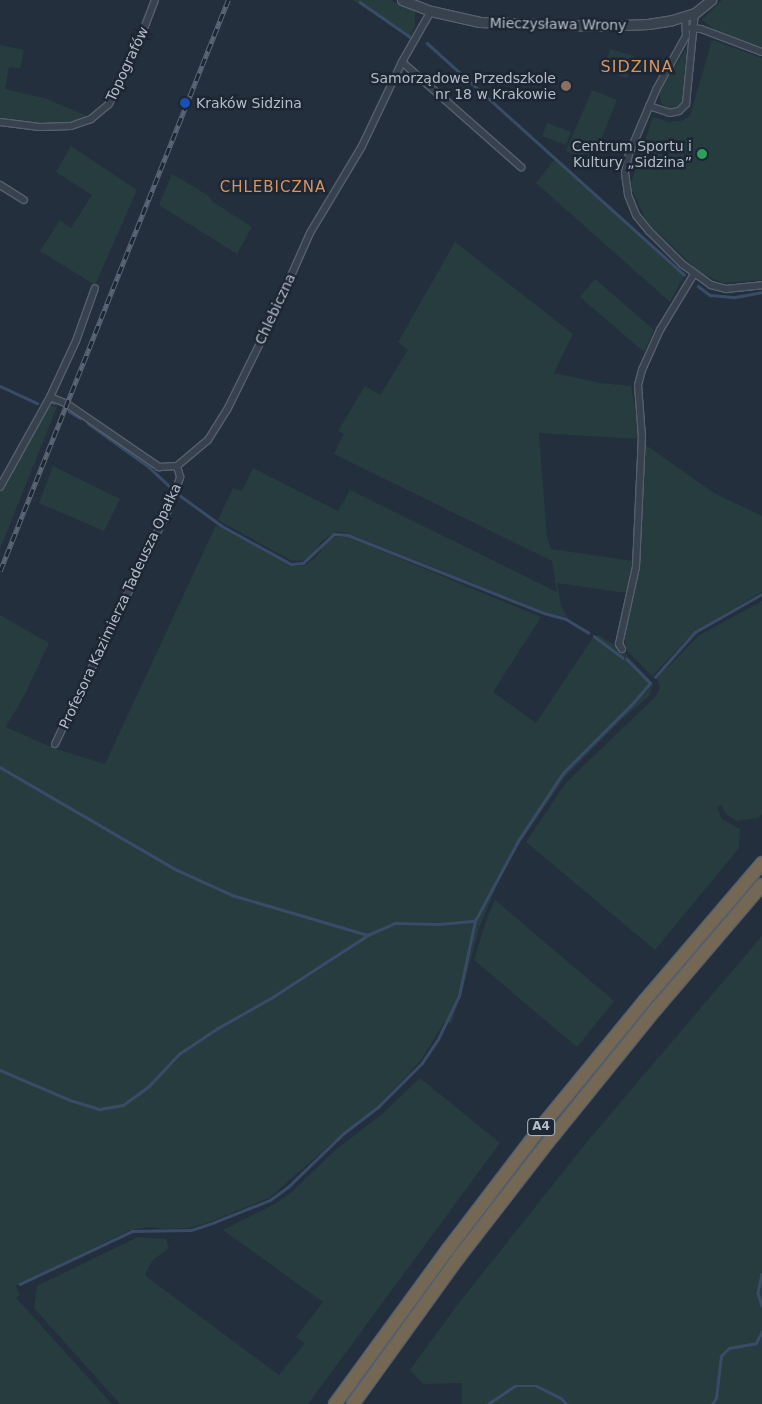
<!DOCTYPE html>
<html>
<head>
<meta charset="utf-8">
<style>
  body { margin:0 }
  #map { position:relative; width:762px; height:1404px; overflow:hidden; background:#242f3e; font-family:"DejaVu Sans",sans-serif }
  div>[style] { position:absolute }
  .green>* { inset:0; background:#263c3f }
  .stream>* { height:2.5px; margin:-1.25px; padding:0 1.25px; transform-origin:1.25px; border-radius:1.25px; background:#394c67 }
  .roads { filter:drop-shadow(1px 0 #565f6c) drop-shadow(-1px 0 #565f6c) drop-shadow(0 1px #565f6c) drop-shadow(0 -1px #565f6c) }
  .minor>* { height:6px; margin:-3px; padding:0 3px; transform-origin:3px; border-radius:3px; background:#38414e }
  .tertiary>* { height:9px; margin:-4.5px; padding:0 4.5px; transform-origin:4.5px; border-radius:4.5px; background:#38414e }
  .motorway>* { height:12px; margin:-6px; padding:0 6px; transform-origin:6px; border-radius:6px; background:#746855 }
  .rail>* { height:4.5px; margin-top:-2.25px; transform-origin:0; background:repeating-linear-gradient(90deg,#1d2633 0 8px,#5a6575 0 16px); box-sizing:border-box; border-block:1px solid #5a6575 }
  .dots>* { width:14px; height:14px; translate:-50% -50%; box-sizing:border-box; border:2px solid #1d2633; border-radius:50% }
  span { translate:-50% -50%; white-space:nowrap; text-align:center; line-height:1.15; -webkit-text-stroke:5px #1d2633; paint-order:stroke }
  .shield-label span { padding:1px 4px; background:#1d2633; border:1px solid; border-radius:4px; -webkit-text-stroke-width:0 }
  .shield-label { font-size:12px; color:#b4bcc9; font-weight:700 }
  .street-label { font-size:14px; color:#b4bcc9 }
  .poi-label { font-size:14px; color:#b4bcc9 }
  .right { translate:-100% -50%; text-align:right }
  .left { translate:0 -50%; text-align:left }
  .neighbourhood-label { font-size:15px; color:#d59563; letter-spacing:1px }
  .quarter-label { font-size:16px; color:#d59563; letter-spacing:1px }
</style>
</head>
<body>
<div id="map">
  <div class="green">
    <div style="clip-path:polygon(353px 0,390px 0,415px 11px,415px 26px,410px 38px)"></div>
    <div style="clip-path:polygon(722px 0,762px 0,762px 47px,715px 30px,702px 20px)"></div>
    <div style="clip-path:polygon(712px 40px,762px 58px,762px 280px,723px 283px,700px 273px,647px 222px,630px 186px,653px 117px,668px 122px,681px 121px,690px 116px)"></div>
    <div style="clip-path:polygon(0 45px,24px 50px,20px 69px,9px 67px,5px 89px,44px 98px,90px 117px,60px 125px,0 119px)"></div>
    <div style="clip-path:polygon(687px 47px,682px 102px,675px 108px,667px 108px,661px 103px,659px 93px)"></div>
    <div style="clip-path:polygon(610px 49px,634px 56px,627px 78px,604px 71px)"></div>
    <div style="clip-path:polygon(592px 90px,617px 100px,592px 162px,566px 151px)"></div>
    <div style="clip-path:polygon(547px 123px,571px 132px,566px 145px,542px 136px)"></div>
    <div style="clip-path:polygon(71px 146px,137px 190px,95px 285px,40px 251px,60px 220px,71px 228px,92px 195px,56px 172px)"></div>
    <div style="clip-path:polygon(555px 159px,684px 276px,670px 302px,536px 183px)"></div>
    <div style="clip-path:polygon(172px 174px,209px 196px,213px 202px,252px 227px,237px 254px,159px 205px)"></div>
    <div style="clip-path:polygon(455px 242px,573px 334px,554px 373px,600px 383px,631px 386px,640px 439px,539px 433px,547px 537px,551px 549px,634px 561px,626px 593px,557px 583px,561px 605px,567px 617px,544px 612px,348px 533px,336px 532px,323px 540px,312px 554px,303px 561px,292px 561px,218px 520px,233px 488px,242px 491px,253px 468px,338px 511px,350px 490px,557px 592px,552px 561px,334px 454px,344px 434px,338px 431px,365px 386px,380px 395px,408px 350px,398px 342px)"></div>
    <div style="clip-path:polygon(595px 279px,654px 330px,644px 352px,580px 297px)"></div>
    <div style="clip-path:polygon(48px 405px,57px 407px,0 549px,0 492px)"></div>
    <div style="clip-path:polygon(646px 445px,714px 493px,762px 516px,762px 592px,694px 632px,652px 676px,633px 657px,627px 650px,624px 638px,640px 566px)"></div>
    <div style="clip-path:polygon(53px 466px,120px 499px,104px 531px,39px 503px)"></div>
    <div style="clip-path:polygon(216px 525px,292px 566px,304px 566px,317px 556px,327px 542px,335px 537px,348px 537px,541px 617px,493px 692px,536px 723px,592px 639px,598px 635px,622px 650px,653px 684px,649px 696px,620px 721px,565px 777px,518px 846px,498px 882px,479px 928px,464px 985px,451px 1024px,445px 1021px,421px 1060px,380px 1104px,341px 1135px,269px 1198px,207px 1223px,188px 1228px,163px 1229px,150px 1227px,130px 1230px,16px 1286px,20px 1295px,16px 1298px,112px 1404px,0 1404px,0 615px,49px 643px,24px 696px,6px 727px,53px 748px,105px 764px)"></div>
    <div style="clip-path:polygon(762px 601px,762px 814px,758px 818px,736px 821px,726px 814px,721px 805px,717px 807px,722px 819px,740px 829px,739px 848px,655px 950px,526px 842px,566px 783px,656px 696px,660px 687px,657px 678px,698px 636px)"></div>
    <div style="clip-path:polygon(495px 900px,614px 1001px,577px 1047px,474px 960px,487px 918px)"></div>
    <div style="clip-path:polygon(762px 936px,762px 1404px,462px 1404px,462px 1383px,423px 1384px,410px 1370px,458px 1304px,591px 1137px)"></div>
    <div style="clip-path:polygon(420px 1078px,500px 1143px,308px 1404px,120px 1404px,34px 1308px,37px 1286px,138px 1237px,166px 1239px,169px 1248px,153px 1260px,145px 1274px,147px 1277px,279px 1375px,305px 1343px,296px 1337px,323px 1302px,223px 1230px,273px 1205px,292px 1192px,333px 1152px,381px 1115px)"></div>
  </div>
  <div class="stream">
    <div style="left:360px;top:2px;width:60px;rotate:34.8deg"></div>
    <div style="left:427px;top:43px;width:346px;rotate:42deg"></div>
    <div style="left:698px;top:286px;width:15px;rotate:37deg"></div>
    <div style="left:710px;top:295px;width:25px;rotate:5deg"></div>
    <div style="left:735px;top:297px;width:27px;rotate:-10deg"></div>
    <div style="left:0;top:386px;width:41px;rotate:24.7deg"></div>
    <div style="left:52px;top:402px;width:2px;rotate:27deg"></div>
    <div style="left:69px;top:411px;width:13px;rotate:32deg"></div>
    <div style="left:88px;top:423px;width:75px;rotate:35.8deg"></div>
    <div style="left:149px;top:467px;width:33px;rotate:43deg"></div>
    <div style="left:178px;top:494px;width:54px;rotate:36deg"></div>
    <div style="left:222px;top:526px;width:79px;rotate:28.8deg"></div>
    <div style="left:291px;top:564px;width:12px;rotate:-5deg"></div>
    <div style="left:303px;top:563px;width:42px;rotate:-43.1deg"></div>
    <div style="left:334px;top:534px;width:14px;rotate:4deg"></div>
    <div style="left:348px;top:535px;width:211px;rotate:21.7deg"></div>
    <div style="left:544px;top:613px;width:23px;rotate:15deg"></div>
    <div style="left:566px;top:619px;width:26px;rotate:31deg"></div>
    <div style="left:594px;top:636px;width:36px;rotate:37deg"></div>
    <div style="left:655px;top:677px;width:60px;rotate:-48.4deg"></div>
    <div style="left:695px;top:632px;width:77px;rotate:-29.6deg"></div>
    <div style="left:0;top:767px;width:205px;rotate:30.2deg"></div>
    <div style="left:177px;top:870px;width:60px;rotate:24.4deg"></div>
    <div style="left:232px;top:895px;width:142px;rotate:16.4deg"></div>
    <div style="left:0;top:1070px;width:76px;rotate:23.2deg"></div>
    <div style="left:70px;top:1100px;width:31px;rotate:17deg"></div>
    <div style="left:100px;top:1109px;width:23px;rotate:-10deg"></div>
    <div style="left:123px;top:1105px;width:31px;rotate:-36deg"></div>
    <div style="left:148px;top:1087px;width:45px;rotate:-46.8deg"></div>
    <div style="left:179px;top:1054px;width:47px;rotate:-33.7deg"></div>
    <div style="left:218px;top:1028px;width:61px;rotate:-29.5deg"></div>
    <div style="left:271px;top:998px;width:116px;rotate:-33deg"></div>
    <div style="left:368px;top:935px;width:30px;rotate:-24deg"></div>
    <div style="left:395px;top:923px;width:44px;rotate:1.3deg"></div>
    <div style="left:439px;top:924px;width:36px;rotate:-5deg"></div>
    <div style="left:762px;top:1274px;width:19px;rotate:102deg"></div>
    <div style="left:758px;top:1293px;width:13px;rotate:72deg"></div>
    <div style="left:20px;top:1284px;width:124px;rotate:-25.3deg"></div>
    <div style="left:132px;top:1231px;width:59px;rotate:-1deg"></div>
    <div style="left:191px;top:1230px;width:25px;rotate:-18deg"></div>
    <div style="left:215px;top:1222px;width:59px;rotate:-21.8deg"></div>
    <div style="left:270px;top:1200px;width:22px;rotate:-36deg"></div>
    <div style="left:288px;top:1187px;width:78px;rotate:-44deg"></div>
    <div style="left:344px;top:1133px;width:43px;rotate:-37.4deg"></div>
    <div style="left:378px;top:1107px;width:62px;rotate:-45deg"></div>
    <div style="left:422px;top:1063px;width:29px;rotate:-56deg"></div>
    <div style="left:438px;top:1039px;width:48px;rotate:-64deg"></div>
    <div style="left:459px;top:996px;width:77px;rotate:-78deg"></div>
    <div style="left:475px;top:921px;width:91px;rotate:-61.7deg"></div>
    <div style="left:518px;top:841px;width:82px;rotate:-56.5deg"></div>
    <div style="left:563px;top:773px;width:100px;rotate:-45deg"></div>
    <div style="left:634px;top:702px;width:25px;rotate:-50deg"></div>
    <div style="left:650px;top:683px;width:33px;rotate:-135deg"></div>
    <div style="left:488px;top:1404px;width:32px;rotate:-34deg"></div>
    <div style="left:515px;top:1386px;width:22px"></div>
    <div style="left:537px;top:1386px;width:27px;rotate:27deg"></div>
    <div style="left:561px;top:1398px;width:8px;rotate:45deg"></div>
    <div style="left:712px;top:1404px;width:7px;rotate:-56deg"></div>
    <div style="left:716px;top:1398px;width:42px;rotate:-83.2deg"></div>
    <div style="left:721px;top:1356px;width:11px;rotate:-45deg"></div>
    <div style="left:729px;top:1348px;width:27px;rotate:-10deg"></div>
    <div style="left:756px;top:1343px;width:13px;rotate:-63deg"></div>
  </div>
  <div class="roads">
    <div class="minor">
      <div style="left:685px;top:16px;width:20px;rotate:87deg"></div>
      <div style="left:686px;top:36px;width:60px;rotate:119.1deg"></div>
      <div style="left:657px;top:88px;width:72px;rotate:113deg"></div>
      <div style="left:629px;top:154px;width:19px;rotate:102deg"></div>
      <div style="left:625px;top:173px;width:22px;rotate:82deg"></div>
      <div style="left:628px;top:195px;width:22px;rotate:68deg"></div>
      <div style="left:636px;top:215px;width:21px;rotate:51deg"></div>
      <div style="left:649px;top:231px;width:47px;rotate:45deg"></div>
      <div style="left:682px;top:264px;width:36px;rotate:36deg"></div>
      <div style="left:711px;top:285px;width:16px;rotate:15deg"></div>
      <div style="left:726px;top:289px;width:36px;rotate:-6deg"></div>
      <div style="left:691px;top:28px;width:10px;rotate:6deg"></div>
      <div style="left:701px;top:29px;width:65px;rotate:20.7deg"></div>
      <div style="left:402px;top:62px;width:159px;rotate:41.4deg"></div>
      <div style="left:649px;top:106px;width:22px;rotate:18deg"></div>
      <div style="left:670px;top:113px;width:9px;rotate:-13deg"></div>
      <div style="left:679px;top:111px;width:10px;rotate:-45deg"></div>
      <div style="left:686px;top:104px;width:91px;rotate:-84.4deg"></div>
      <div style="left:0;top:122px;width:40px;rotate:7.1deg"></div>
      <div style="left:40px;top:127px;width:31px;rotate:-2deg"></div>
      <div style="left:71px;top:126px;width:21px;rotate:-19deg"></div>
      <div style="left:91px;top:119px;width:23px;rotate:-40deg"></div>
      <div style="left:109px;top:104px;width:67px;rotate:-64.2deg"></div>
      <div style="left:138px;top:44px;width:47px;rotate:-68.9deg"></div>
      <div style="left:0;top:185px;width:28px;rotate:32deg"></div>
      <div style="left:50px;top:397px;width:18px;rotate:22deg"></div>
      <div style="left:67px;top:404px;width:112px;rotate:34.4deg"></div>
      <div style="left:159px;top:467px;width:18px;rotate:-3deg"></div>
      <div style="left:177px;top:466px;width:40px;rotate:-40deg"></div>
      <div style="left:208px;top:440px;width:36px;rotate:-58deg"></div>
      <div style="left:227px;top:410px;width:99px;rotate:-63.7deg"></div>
      <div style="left:271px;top:321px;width:96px;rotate:-66.1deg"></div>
      <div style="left:310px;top:233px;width:101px;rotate:-59.1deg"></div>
      <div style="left:362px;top:146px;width:93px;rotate:-64.5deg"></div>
      <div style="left:402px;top:62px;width:59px;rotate:-60.4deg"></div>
      <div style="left:0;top:487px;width:103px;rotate:-60.9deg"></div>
      <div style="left:50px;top:397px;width:62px;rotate:-65.1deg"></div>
      <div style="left:76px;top:341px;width:56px;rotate:-70.3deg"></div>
      <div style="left:622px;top:649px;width:6px;rotate:-121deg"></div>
      <div style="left:619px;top:644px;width:79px;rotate:-77.6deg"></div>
      <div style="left:636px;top:567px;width:130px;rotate:-87.4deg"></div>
      <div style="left:642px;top:437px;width:52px;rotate:-94.4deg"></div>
      <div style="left:638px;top:385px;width:16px;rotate:-75deg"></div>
      <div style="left:642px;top:370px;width:44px;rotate:-65.8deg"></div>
      <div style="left:660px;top:330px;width:66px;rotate:-58.7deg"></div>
      <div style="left:55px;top:744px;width:262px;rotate:-64.2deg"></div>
      <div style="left:169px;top:508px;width:33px;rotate:-70deg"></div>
      <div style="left:180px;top:477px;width:11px;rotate:-105deg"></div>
    </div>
    <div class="tertiary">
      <div style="left:402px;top:0;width:31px;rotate:21deg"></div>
      <div style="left:431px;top:11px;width:50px;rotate:12.7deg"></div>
      <div style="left:480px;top:22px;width:120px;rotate:1.9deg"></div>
      <div style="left:600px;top:26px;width:48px;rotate:-2.4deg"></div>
      <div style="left:648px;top:24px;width:24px;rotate:-9deg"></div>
      <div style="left:672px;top:20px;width:24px;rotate:-17deg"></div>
      <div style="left:695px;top:13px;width:21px;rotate:-39deg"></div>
    </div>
    <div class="motorway">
      <div style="left:335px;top:1404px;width:192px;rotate:-53.9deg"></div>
      <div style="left:448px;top:1249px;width:153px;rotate:-52.7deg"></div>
      <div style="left:541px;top:1127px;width:164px;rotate:-50.7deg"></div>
      <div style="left:645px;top:1000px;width:180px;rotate:-49.5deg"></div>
      <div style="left:353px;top:1404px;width:181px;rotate:-54.2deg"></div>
      <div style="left:459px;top:1257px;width:153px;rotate:-52.2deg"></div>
      <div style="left:553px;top:1136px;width:164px;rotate:-51deg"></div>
      <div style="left:656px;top:1009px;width:163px;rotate:-49.5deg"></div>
    </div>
  </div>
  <div class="rail">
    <div style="left:0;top:571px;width:615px;rotate:-68.23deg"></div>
  </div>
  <div class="dots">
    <div style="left:566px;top:86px;background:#8d6e63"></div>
    <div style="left:185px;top:103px;background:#1a4fb4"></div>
    <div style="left:702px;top:154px;background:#2e9e5b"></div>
  </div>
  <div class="shield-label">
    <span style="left:541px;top:1127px">A4</span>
  </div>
  <div class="street-label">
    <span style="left:558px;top:24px;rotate:1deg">Mieczysława Wrony</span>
    <span style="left:127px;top:64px;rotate:-65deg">Topografów</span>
    <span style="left:275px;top:309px;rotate:-65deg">Chlebiczna</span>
    <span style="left:120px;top:606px;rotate:-65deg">Profesora Kazimierza Tadeusza Opałka</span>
  </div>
  <div class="poi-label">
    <span class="right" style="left:556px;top:86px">Samorządowe Przedszkole<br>nr 18 w Krakowie</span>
    <span class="left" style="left:196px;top:103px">Kraków Sidzina</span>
    <span class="right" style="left:692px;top:154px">Centrum Sportu i<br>Kultury „Sidzina”</span>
  </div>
  <div class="neighbourhood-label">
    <span style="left:273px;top:188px">CHLEBICZNA</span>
  </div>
  <div class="quarter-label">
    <span style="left:637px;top:67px">SIDZINA</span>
  </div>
</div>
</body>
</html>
